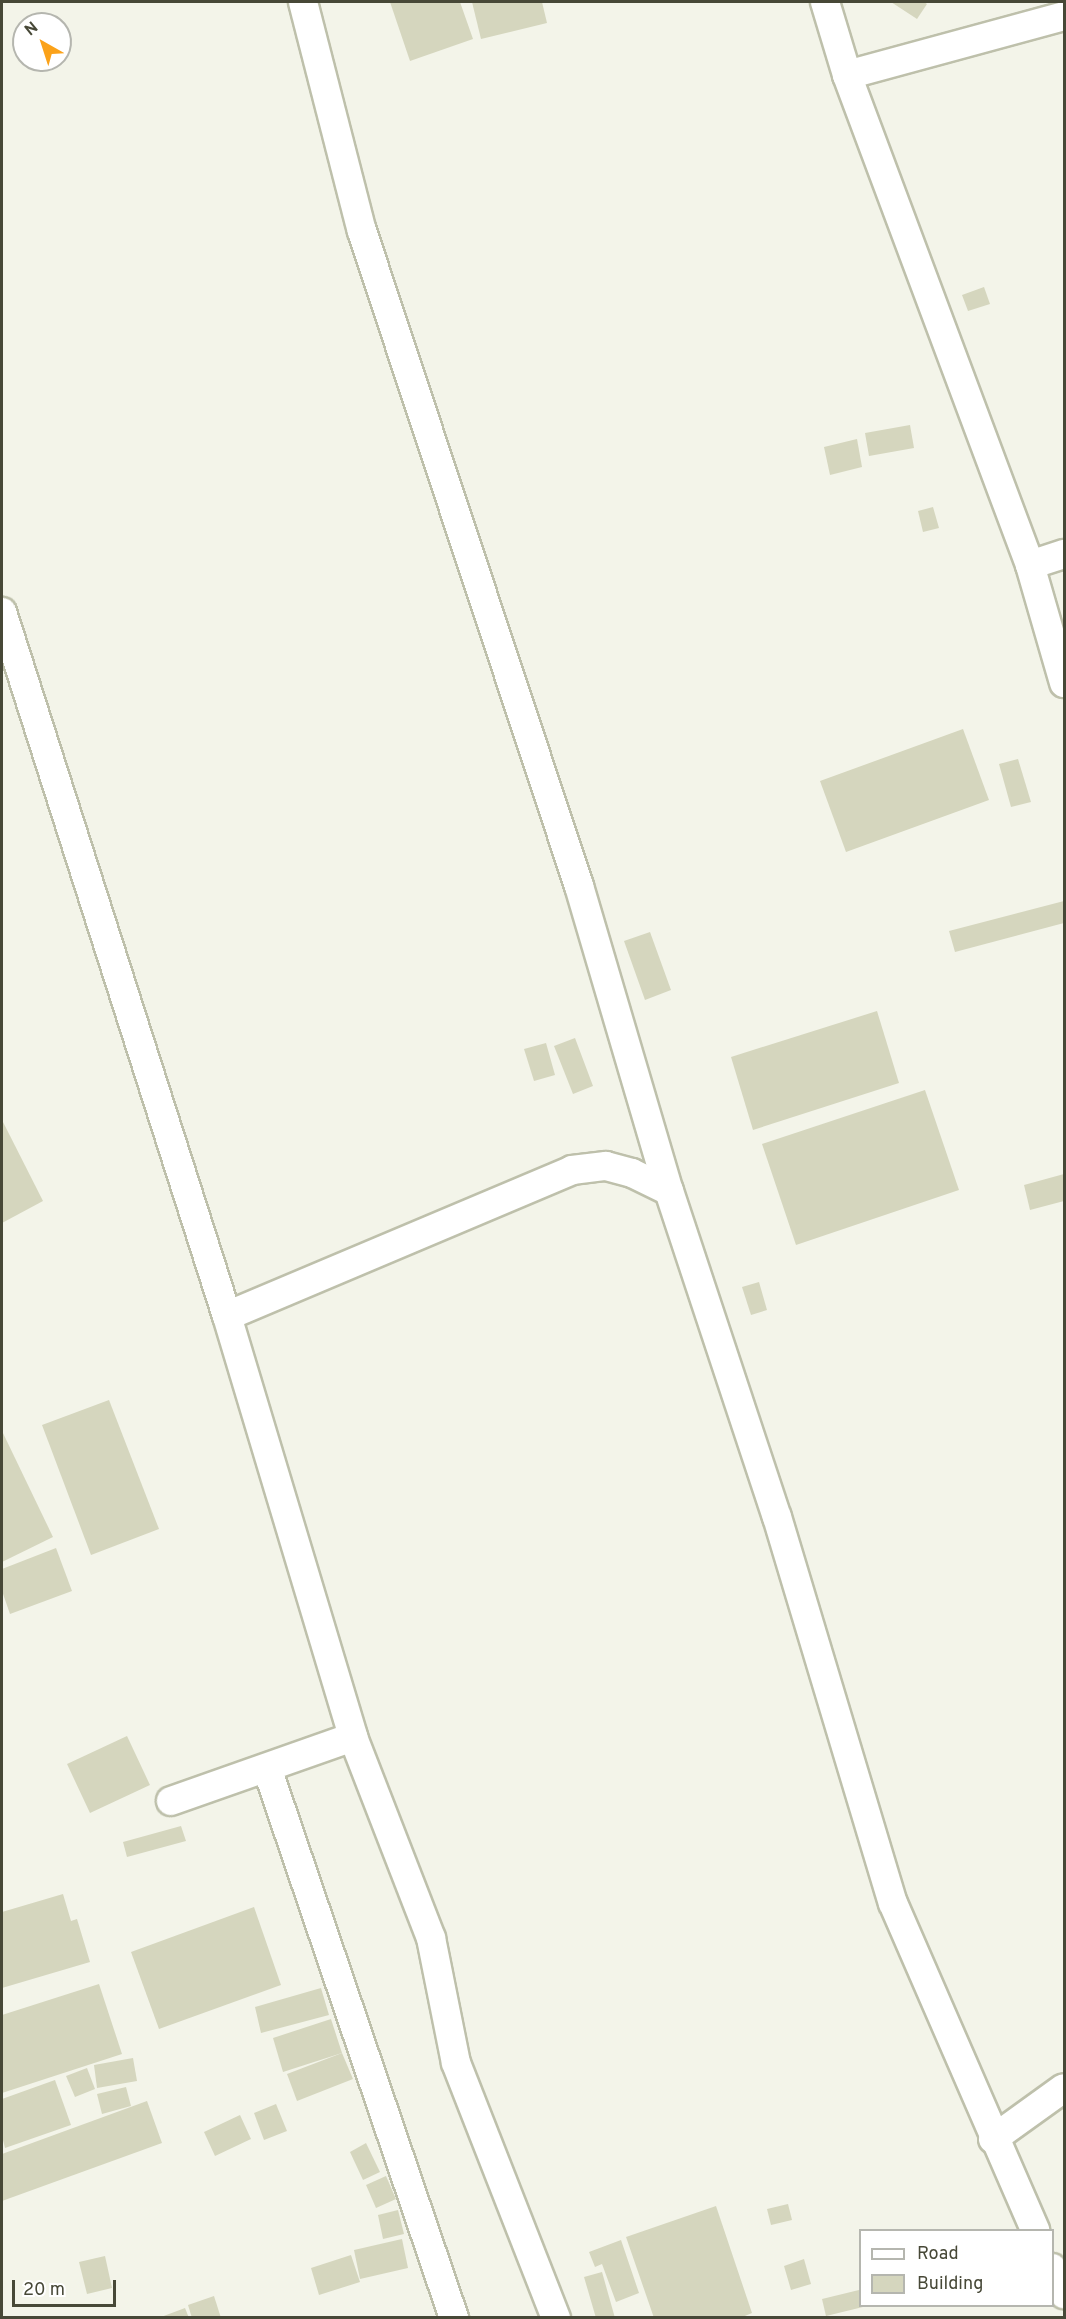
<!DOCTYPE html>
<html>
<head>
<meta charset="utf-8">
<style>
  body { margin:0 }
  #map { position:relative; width:1066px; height:2319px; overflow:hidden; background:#f3f4e9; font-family:Overpass,sans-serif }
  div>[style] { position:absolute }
  .building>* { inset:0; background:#d5d6be }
  .roads { filter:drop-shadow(2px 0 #bec0ab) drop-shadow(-2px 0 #bec0ab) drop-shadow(0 2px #bec0ab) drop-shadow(0 -2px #bec0ab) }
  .street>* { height:28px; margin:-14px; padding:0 14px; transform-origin:14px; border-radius:14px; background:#fff }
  span { translate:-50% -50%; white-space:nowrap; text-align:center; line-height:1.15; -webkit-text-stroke:4.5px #fff; paint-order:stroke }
  .frame { position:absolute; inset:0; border:3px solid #474837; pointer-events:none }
  .legend { position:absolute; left:859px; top:2229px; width:195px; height:78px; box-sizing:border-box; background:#fff; border:2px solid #b5b6af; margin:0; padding:8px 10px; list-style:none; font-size:18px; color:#474837 }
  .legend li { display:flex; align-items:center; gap:12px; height:30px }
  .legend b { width:30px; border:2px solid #b5b6af }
  .north { position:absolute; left:12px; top:12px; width:60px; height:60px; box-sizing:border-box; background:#fff; border:2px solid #b5b6af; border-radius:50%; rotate:321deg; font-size:16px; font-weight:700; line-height:24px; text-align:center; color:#474837 }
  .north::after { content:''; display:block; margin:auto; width:21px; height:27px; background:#fba219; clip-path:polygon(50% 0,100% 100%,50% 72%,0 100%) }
  .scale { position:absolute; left:12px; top:2280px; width:104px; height:27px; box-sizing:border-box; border:3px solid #474837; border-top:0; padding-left:8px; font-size:18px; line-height:21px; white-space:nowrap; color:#474837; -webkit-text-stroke:4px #fff; paint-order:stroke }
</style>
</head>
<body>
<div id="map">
  <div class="building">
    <div style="clip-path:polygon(390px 2px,460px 2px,473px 39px,410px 61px)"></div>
    <div style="clip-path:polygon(472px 2px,542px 2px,547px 23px,481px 39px)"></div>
    <div style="clip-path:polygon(891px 2px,924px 2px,927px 4px,917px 19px)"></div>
    <div style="clip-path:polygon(984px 287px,990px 304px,968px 311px,962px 295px)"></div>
    <div style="clip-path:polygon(910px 425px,914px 448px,869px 456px,865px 433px)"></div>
    <div style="clip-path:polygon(857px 439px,862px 467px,830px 475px,824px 447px)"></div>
    <div style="clip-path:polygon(933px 507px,939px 528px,923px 532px,918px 511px)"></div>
    <div style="clip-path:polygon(963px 729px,989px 800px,846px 852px,820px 781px)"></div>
    <div style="clip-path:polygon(1018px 759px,1031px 802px,1011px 807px,999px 764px)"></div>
    <div style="clip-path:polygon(1064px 901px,1064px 923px,955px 952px,949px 931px)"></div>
    <div style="clip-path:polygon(650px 932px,671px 990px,645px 1000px,624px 941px)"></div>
    <div style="clip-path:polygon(877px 1011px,899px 1083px,753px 1130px,731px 1057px)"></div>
    <div style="clip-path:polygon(575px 1038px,593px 1086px,573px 1094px,554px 1046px)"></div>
    <div style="clip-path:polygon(546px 1043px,555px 1075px,534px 1081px,524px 1049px)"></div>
    <div style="clip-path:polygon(925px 1090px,959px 1190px,796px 1245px,762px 1144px)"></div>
    <div style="clip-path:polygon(2px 1120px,43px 1201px,2px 1223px)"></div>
    <div style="clip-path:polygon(1064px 1174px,1064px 1201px,1030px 1210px,1024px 1185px)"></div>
    <div style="clip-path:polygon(759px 1282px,767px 1310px,751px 1315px,742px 1287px)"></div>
    <div style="clip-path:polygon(109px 1400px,159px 1529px,91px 1555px,42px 1425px)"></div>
    <div style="clip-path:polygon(2px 1431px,53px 1537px,2px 1562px)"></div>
    <div style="clip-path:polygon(56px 1548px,72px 1591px,10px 1614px,2px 1591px,2px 1569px)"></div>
    <div style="clip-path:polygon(127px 1736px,150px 1785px,90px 1813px,67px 1764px)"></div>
    <div style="clip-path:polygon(181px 1826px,186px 1841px,127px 1857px,123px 1842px)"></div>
    <div style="clip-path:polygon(63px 1894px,71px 1921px,77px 1919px,90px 1962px,2px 1988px,2px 1912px)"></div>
    <div style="clip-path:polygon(254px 1907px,281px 1985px,159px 2029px,131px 1952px)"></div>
    <div style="clip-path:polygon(99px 1984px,122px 2054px,2px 2093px,2px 2015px)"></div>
    <div style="clip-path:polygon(321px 1988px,329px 2015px,261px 2033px,255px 2007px)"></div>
    <div style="clip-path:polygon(331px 2019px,342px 2053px,283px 2072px,273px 2038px)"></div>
    <div style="clip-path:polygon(342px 2053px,353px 2079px,297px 2101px,287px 2074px)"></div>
    <div style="clip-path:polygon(133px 2058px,137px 2081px,97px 2088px,94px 2065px)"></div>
    <div style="clip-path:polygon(87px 2068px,95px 2089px,75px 2097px,66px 2076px)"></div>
    <div style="clip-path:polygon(55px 2080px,71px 2125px,5px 2148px,2px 2136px,2px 2099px)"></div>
    <div style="clip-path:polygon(126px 2087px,131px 2106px,102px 2114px,97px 2094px)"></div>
    <div style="clip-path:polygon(147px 2101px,162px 2143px,2px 2201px,2px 2154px)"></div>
    <div style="clip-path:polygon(276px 2104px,287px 2131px,264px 2140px,254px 2113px)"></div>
    <div style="clip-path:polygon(240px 2115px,251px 2139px,215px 2156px,204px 2132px)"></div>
    <div style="clip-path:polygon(366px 2143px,380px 2172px,363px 2180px,350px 2152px)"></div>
    <div style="clip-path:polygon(386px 2176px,396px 2199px,376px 2208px,366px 2185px)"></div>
    <div style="clip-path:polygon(788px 2204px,792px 2220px,771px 2225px,767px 2209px)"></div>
    <div style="clip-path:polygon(716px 2206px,752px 2313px,740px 2318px,654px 2318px,626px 2237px)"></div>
    <div style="clip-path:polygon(398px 2210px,404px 2234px,383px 2239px,378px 2215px)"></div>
    <div style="clip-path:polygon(402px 2239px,408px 2268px,360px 2279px,354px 2250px)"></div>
    <div style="clip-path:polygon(621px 2240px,639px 2293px,616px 2302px,602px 2264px,595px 2267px,589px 2252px)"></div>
    <div style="clip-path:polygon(351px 2255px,360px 2282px,319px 2295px,311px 2268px)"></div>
    <div style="clip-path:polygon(105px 2256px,112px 2288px,87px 2294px,79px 2262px)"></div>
    <div style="clip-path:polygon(804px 2259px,811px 2284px,791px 2290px,784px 2266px)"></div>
    <div style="clip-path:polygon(602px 2272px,615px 2318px,596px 2318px,584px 2277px)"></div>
    <div style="clip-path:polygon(859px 2290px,863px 2307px,826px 2316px,822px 2299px)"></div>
    <div style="clip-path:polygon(214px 2296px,221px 2318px,192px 2318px,188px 2305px)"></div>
    <div style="clip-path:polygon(185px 2308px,189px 2318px,161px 2318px,161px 2317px)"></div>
  </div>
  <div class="roads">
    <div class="street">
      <div style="left:303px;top:2px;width:236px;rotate:75.6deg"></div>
      <div style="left:362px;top:231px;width:690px;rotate:71.67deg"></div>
      <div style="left:579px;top:886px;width:318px;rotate:73.6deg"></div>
      <div style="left:669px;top:1191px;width:343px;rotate:71.7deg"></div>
      <div style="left:777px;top:1517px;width:403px;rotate:73.3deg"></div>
      <div style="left:893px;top:1903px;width:357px;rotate:66.5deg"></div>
      <div style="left:825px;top:2px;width:76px;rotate:73.2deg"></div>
      <div style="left:847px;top:75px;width:523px;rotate:69.52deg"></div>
      <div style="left:1030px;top:565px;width:123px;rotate:73.9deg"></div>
      <div style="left:847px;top:75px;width:225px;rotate:-15.2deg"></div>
      <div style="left:1030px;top:565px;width:36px;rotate:-18deg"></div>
      <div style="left:2px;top:612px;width:739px;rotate:72.28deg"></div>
      <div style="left:227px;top:1316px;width:439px;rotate:73.3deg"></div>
      <div style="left:353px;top:1737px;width:216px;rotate:68.8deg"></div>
      <div style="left:431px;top:1938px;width:127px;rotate:78.7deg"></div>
      <div style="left:456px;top:2063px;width:274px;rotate:68.6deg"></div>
      <div style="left:227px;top:1316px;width:375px;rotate:-22.9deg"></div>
      <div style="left:572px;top:1170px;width:34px;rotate:-7deg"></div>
      <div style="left:606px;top:1166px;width:27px;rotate:15deg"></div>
      <div style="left:632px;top:1173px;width:41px;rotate:25.9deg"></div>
      <div style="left:267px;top:1768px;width:581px;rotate:71.22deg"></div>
      <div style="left:171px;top:1801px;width:193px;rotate:-19.4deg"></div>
      <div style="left:993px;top:2139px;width:87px;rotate:-35.7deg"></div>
      <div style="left:1052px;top:2268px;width:29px;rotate:65deg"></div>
    </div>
  </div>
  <div class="frame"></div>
  <ul class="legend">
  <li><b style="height:8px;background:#fff"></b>Road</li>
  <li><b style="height:16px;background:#d5d6be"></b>Building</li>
  </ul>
  <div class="north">N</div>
  <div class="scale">20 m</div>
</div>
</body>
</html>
